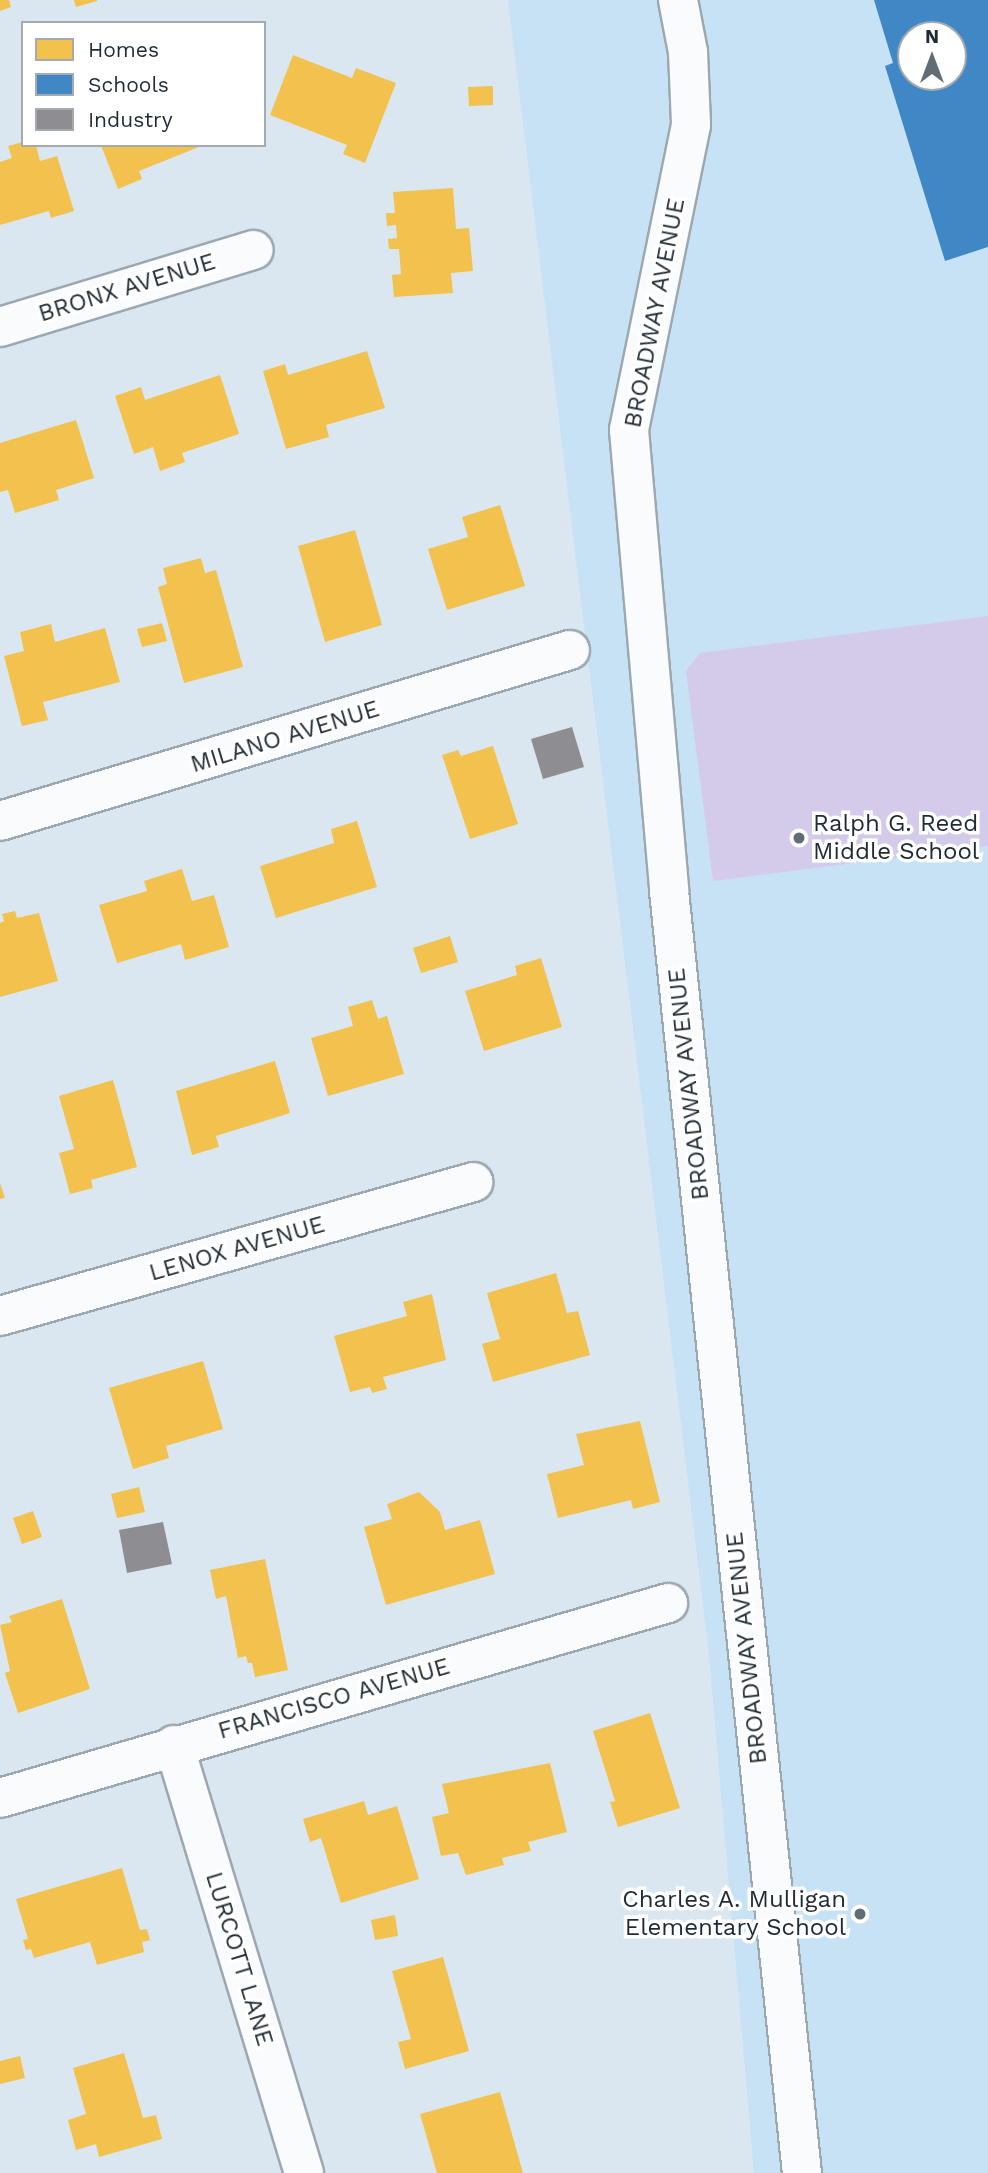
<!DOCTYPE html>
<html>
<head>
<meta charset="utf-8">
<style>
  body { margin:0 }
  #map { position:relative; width:988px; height:2173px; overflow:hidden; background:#dae7f1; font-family:"Work Sans",sans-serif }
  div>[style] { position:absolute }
  .built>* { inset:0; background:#c7e2f5 }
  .green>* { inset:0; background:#d4cbeb }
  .homes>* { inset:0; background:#f2c14e }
  .schools>* { inset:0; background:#3f88c5 }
  .industry>* { inset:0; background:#8d8d92 }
  .roads { filter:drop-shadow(2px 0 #9ca7b0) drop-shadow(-2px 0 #9ca7b0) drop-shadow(0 2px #9ca7b0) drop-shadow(0 -2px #9ca7b0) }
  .street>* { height:38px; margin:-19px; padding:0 19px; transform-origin:19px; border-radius:19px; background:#f9fbfd }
  .dots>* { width:19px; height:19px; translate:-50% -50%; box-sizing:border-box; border:4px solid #fff; border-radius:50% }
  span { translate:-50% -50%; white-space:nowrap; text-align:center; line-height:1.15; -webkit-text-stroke:7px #fff; paint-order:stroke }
  .street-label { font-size:24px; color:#1f2b34 }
  .poi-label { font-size:24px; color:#1f2b34 }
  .left { translate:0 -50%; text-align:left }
  .right { translate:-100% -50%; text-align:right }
  .legend { position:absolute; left:21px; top:21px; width:245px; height:126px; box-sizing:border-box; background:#fff; border:2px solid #a5aaae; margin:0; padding:9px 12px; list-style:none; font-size:21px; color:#1f2b34 }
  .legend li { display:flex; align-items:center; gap:14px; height:35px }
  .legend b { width:35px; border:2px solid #a5aaae }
  .north { position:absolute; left:897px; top:21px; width:70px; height:70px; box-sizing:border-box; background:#fff; border:2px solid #a5aaae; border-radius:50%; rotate:0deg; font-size:19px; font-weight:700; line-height:28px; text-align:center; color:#1f2b34 }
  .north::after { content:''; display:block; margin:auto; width:24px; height:32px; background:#606d76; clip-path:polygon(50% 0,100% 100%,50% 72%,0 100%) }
</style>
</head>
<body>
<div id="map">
  <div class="built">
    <div style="clip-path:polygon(evenodd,508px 0,988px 0,988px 2173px,754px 2173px,709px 1655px,508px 0,911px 35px,953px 35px,953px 77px,911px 77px,911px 35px)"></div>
  </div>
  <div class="green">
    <div style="clip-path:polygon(988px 616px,988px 846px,713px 881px,686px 671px,700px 653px)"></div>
  </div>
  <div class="homes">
    <div style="clip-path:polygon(0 0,9px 0,11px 7px,0 11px)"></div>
    <div style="clip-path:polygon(74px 0,97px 0,97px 1px,76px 7px)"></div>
    <div style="clip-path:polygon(293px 55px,352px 78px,356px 68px,396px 83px,365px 163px,343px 154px,347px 145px,270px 115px)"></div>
    <div style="clip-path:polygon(493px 86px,493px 105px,469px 106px,468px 87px)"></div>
    <div style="clip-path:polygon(23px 142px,23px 145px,36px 145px,40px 161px,57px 156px,74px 211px,51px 218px,49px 211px,0 225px,0 162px,12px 158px,8px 146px)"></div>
    <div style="clip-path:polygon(101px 145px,204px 145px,139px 171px,142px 179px,118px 189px)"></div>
    <div style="clip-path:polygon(453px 188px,456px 229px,469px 228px,473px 271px,451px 273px,453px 293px,394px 297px,392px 275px,401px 274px,399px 249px,389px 249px,388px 239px,397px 238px,396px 225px,387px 226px,386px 213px,395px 213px,393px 192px)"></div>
    <div style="clip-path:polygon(367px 351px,385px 408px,326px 425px,329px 437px,286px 449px,263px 371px,285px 364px,288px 375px)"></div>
    <div style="clip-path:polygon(220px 375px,239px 434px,182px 453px,185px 462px,160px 471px,153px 447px,134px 454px,115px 396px,141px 387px,145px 400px)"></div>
    <div style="clip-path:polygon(76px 420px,94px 478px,56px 490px,59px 500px,15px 513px,8px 490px,0 492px,0 443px)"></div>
    <div style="clip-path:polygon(500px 505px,525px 586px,447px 610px,428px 549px,468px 537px,462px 517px)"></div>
    <div style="clip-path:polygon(355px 530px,382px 625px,325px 642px,298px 546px)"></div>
    <div style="clip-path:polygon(201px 558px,205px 573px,216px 570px,243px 667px,184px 683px,158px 587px,167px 584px,163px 568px)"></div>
    <div style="clip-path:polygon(162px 623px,167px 641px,142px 647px,137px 629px)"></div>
    <div style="clip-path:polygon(51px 624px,55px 642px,105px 628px,120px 682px,43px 702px,48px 720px,22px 726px,4px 656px,24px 651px,20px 632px)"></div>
    <div style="clip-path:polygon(493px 746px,518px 824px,470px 839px,442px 755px,458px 750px,461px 756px)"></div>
    <div style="clip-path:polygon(357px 821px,377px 887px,276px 918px,260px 866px,334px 843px,331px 829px)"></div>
    <div style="clip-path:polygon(182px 869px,192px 901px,214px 895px,229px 947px,185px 960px,181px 944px,117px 963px,99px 905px,147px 891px,144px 881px)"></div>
    <div style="clip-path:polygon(15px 911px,17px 918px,39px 913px,58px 981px,0 997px,0 923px,4px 921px,2px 914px)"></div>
    <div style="clip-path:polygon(450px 936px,458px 962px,421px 973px,413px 948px)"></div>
    <div style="clip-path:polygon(541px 958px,562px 1027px,484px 1051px,465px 991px,517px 975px,515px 966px)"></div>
    <div style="clip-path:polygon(372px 1000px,378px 1019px,387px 1016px,404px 1074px,328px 1096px,311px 1038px,353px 1026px,348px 1007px)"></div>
    <div style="clip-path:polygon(275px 1061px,290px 1113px,216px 1136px,219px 1147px,192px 1155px,176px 1091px)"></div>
    <div style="clip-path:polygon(113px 1080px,137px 1167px,91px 1180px,93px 1188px,70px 1194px,59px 1153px,74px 1149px,59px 1096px)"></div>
    <div style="clip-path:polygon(0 1183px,5px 1198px,0 1199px)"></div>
    <div style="clip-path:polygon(556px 1273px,567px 1313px,578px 1311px,590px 1355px,493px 1382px,482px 1344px,500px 1339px,487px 1293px)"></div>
    <div style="clip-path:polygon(432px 1294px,446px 1360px,383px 1377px,387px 1389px,372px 1393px,370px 1387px,350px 1392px,334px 1336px,407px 1316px,403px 1302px)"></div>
    <div style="clip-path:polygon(203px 1361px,223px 1429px,166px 1446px,169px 1458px,133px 1469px,109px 1388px)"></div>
    <div style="clip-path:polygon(640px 1421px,660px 1502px,633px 1509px,631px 1500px,558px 1518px,547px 1474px,584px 1465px,576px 1434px)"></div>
    <div style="clip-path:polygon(139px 1487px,145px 1512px,117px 1518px,111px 1494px)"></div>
    <div style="clip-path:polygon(419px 1492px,440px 1512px,445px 1530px,480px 1520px,495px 1574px,386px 1605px,364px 1527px,392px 1519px,387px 1504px)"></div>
    <div style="clip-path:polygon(33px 1511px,42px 1537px,22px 1544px,13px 1518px)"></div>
    <div style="clip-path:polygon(265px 1559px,288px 1670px,255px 1677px,252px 1663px,248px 1663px,246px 1656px,238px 1658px,226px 1596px,216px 1599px,210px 1570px)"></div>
    <div style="clip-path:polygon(62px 1599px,90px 1689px,18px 1713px,5px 1673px,10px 1671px,0 1625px,12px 1622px,9px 1616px)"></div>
    <div style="clip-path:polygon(650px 1713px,680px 1808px,618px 1827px,610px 1802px,615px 1801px,593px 1731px)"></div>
    <div style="clip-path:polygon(550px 1763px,567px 1832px,528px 1842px,531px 1851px,502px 1858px,504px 1865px,466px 1875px,458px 1853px,441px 1856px,432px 1817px,449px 1813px,442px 1784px)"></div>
    <div style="clip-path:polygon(364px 1801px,368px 1815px,397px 1806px,419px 1879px,341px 1903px,321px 1838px,310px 1842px,303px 1819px)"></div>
    <div style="clip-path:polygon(122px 1868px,140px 1930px,147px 1929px,150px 1940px,142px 1942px,144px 1952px,97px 1965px,90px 1942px,34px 1958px,31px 1949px,26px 1950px,23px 1940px,28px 1939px,16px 1899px)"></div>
    <div style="clip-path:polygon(395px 1915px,398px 1936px,375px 1940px,371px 1920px)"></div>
    <div style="clip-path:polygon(443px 1957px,469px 2051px,405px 2069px,398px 2042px,411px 2039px,392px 1971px)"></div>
    <div style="clip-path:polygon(124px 2053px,143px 2118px,156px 2115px,162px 2139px,99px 2157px,96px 2144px,76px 2150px,68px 2120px,86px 2114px,73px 2068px)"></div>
    <div style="clip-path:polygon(20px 2056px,25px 2078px,0 2084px,0 2061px)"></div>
    <div style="clip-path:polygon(500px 2092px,523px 2173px,437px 2173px,420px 2114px)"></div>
  </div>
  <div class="schools">
    <div style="clip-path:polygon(evenodd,874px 0,988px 0,988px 247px,945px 261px,885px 66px,893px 63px,874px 0,911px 35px,953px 35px,953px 77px,911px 77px,911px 35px)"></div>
  </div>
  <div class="industry">
    <div style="clip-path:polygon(572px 727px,584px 767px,543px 779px,531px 739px)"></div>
    <div style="clip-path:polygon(163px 1522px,172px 1564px,127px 1573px,119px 1530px)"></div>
  </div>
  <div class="roads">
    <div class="street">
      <div style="left:678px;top:0;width:53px;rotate:79.1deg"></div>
      <div style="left:688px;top:52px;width:73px;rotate:87.6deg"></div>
      <div style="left:691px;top:125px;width:311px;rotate:101.5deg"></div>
      <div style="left:629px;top:430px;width:463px;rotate:85deg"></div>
      <div style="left:669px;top:891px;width:1289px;rotate:84.08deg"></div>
      <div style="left:0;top:327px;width:265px;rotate:-16.9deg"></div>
      <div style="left:0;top:821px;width:595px;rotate:-16.7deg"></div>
      <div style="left:0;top:1316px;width:492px;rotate:-15.8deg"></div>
      <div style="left:174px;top:1745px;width:447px;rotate:73.1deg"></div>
      <div style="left:0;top:1798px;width:696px;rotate:-16.27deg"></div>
    </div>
  </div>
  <div class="dots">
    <div style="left:799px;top:838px;background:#606d76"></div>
    <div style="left:860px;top:1914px;background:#606d76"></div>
  </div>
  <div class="street-label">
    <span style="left:127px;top:288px;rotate:-17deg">BRONX AVENUE</span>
    <span style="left:655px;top:313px;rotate:-79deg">BROADWAY AVENUE</span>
    <span style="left:285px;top:737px;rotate:-17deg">MILANO AVENUE</span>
    <span style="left:689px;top:1084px;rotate:-96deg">BROADWAY AVENUE</span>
    <span style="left:237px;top:1249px;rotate:-16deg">LENOX AVENUE</span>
    <span style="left:747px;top:1648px;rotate:-96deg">BROADWAY AVENUE</span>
    <span style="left:334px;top:1699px;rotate:-16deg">FRANCISCO AVENUE</span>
    <span style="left:239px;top:1959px;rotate:73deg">LURCOTT LANE</span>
  </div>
  <div class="poi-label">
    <span class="left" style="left:813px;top:838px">Ralph G. Reed<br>Middle School</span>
    <span class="right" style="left:846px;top:1914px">Charles A. Mulligan<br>Elementary School</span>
  </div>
  <ul class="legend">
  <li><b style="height:19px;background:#f2c14e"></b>Homes</li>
  <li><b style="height:19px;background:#3f88c5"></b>Schools</li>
  <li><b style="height:19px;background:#8d8d92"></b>Industry</li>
  </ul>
  <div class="north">N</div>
</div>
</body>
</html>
